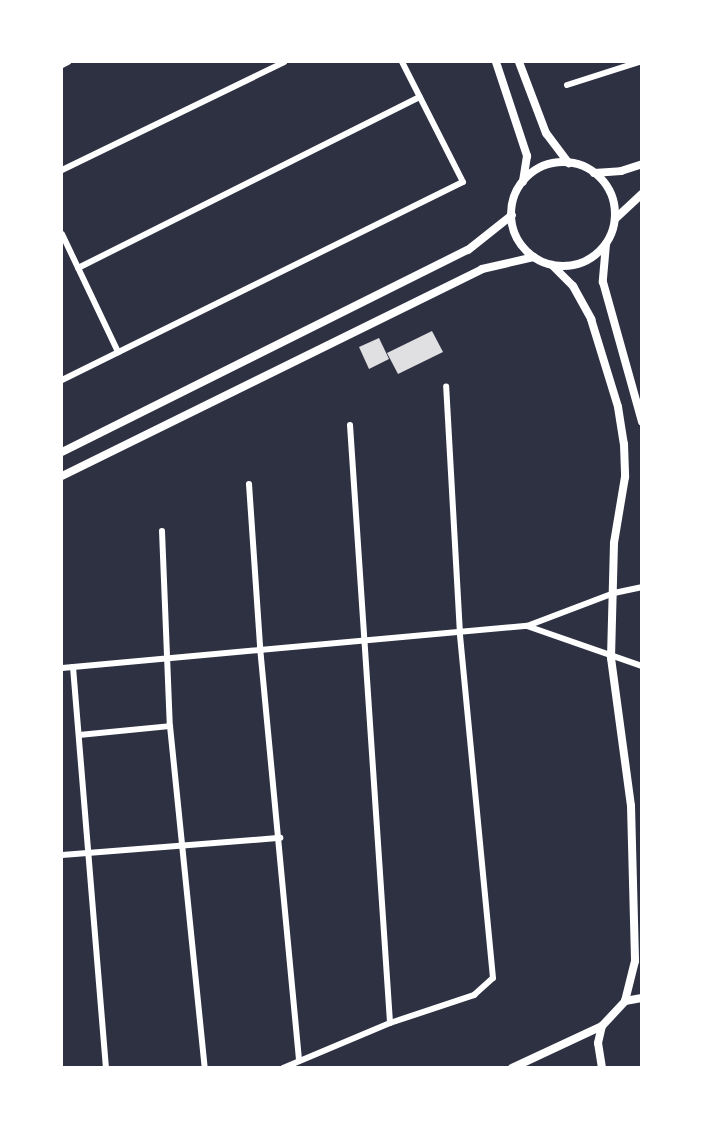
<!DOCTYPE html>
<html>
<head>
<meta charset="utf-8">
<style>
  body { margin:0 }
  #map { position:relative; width:703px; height:1129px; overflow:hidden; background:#2d3142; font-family:"Nunito Sans",sans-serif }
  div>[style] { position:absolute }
  .building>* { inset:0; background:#e0e0e3 }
  .minor>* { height:6px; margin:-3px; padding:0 3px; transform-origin:3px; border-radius:3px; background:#fff }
  .tertiary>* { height:8px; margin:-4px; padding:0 4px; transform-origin:4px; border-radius:4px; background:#fff }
  .tertiary>.ring { margin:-4px; padding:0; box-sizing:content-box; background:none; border:8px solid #fff; border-radius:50% }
  span { translate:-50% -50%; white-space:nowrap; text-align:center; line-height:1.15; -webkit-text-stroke:6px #fff; paint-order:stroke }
  .frame { position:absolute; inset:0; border:63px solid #fff; pointer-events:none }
</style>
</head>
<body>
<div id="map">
  <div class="building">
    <div style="clip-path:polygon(432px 331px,443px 352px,398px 374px,387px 353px)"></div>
    <div style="clip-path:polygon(379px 338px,389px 359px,369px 369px,359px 347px)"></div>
  </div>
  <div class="minor">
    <div style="left:62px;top:65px;width:7px;rotate:-27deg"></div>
    <div style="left:567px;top:85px;width:76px;rotate:-17.7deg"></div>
    <div style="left:62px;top:170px;width:247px;rotate:-25.9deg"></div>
    <div style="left:62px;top:234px;width:131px;rotate:64.6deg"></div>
    <div style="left:78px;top:268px;width:382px;rotate:-26.6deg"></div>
    <div style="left:62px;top:380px;width:447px;rotate:-26.3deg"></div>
    <div style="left:463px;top:182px;width:135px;rotate:-116.9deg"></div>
    <div style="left:350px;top:425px;width:599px;rotate:86.17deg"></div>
    <div style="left:249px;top:484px;width:163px;rotate:86.1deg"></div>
    <div style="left:260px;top:647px;width:415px;rotate:84.6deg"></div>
    <div style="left:162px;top:531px;width:195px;rotate:87.7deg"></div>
    <div style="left:170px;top:726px;width:344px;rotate:84.2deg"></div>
    <div style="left:527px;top:626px;width:93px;rotate:-20.8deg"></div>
    <div style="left:614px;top:593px;width:29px;rotate:-12deg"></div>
    <div style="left:73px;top:667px;width:402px;rotate:85.3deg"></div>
    <div style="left:62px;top:668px;width:467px;rotate:-5.2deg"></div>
    <div style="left:527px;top:626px;width:122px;rotate:19.2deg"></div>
    <div style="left:79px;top:735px;width:91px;rotate:-5.6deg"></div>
    <div style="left:62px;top:855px;width:219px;rotate:-4.5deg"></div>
    <div style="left:283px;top:1068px;width:116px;rotate:-22.8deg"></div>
    <div style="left:390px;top:1023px;width:89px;rotate:-18.4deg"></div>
    <div style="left:474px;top:995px;width:25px;rotate:-42deg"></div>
    <div style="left:493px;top:978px;width:346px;rotate:-95.5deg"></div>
    <div style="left:460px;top:634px;width:248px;rotate:-93.2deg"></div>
  </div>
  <div class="tertiary">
    <div style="left:496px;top:62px;width:99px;rotate:71.7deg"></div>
    <div style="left:527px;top:156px;width:26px;rotate:99deg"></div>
    <div style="left:519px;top:62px;width:76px;rotate:69.2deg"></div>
    <div style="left:546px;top:133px;width:38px;rotate:53deg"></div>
    <div class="ring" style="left:511px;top:162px;width:96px;height:96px"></div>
    <div style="left:594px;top:173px;width:27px;rotate:-4deg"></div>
    <div style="left:621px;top:171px;width:22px;rotate:-18deg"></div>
    <div style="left:615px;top:219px;width:37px;rotate:-43deg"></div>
    <div style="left:606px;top:244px;width:38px;rotate:95deg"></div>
    <div style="left:603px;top:282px;width:145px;rotate:74.4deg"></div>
    <div style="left:552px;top:265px;width:30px;rotate:45deg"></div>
    <div style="left:573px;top:286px;width:38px;rotate:61deg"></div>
    <div style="left:591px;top:319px;width:92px;rotate:72.9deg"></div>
    <div style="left:618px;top:407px;width:37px;rotate:81deg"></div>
    <div style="left:624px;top:444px;width:33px;rotate:88deg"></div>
    <div style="left:625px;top:477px;width:67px;rotate:99.5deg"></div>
    <div style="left:614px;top:543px;width:115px;rotate:91.5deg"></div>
    <div style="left:611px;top:658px;width:149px;rotate:82.3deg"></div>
    <div style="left:631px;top:806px;width:155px;rotate:88.5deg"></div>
    <div style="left:635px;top:961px;width:41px;rotate:104deg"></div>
    <div style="left:62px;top:452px;width:453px;rotate:-26.5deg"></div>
    <div style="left:468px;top:250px;width:56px;rotate:-38.5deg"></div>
    <div style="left:62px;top:476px;width:468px;rotate:-26.2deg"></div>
    <div style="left:482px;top:269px;width:53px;rotate:-13deg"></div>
    <div style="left:512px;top:1068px;width:99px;rotate:-25deg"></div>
    <div style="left:602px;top:1068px;width:25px;rotate:-99deg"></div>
    <div style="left:598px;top:1043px;width:17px;rotate:-77deg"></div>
    <div style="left:602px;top:1026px;width:34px;rotate:-47deg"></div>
    <div style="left:625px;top:1001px;width:17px;rotate:-10deg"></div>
  </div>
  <div class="frame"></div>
</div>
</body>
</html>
